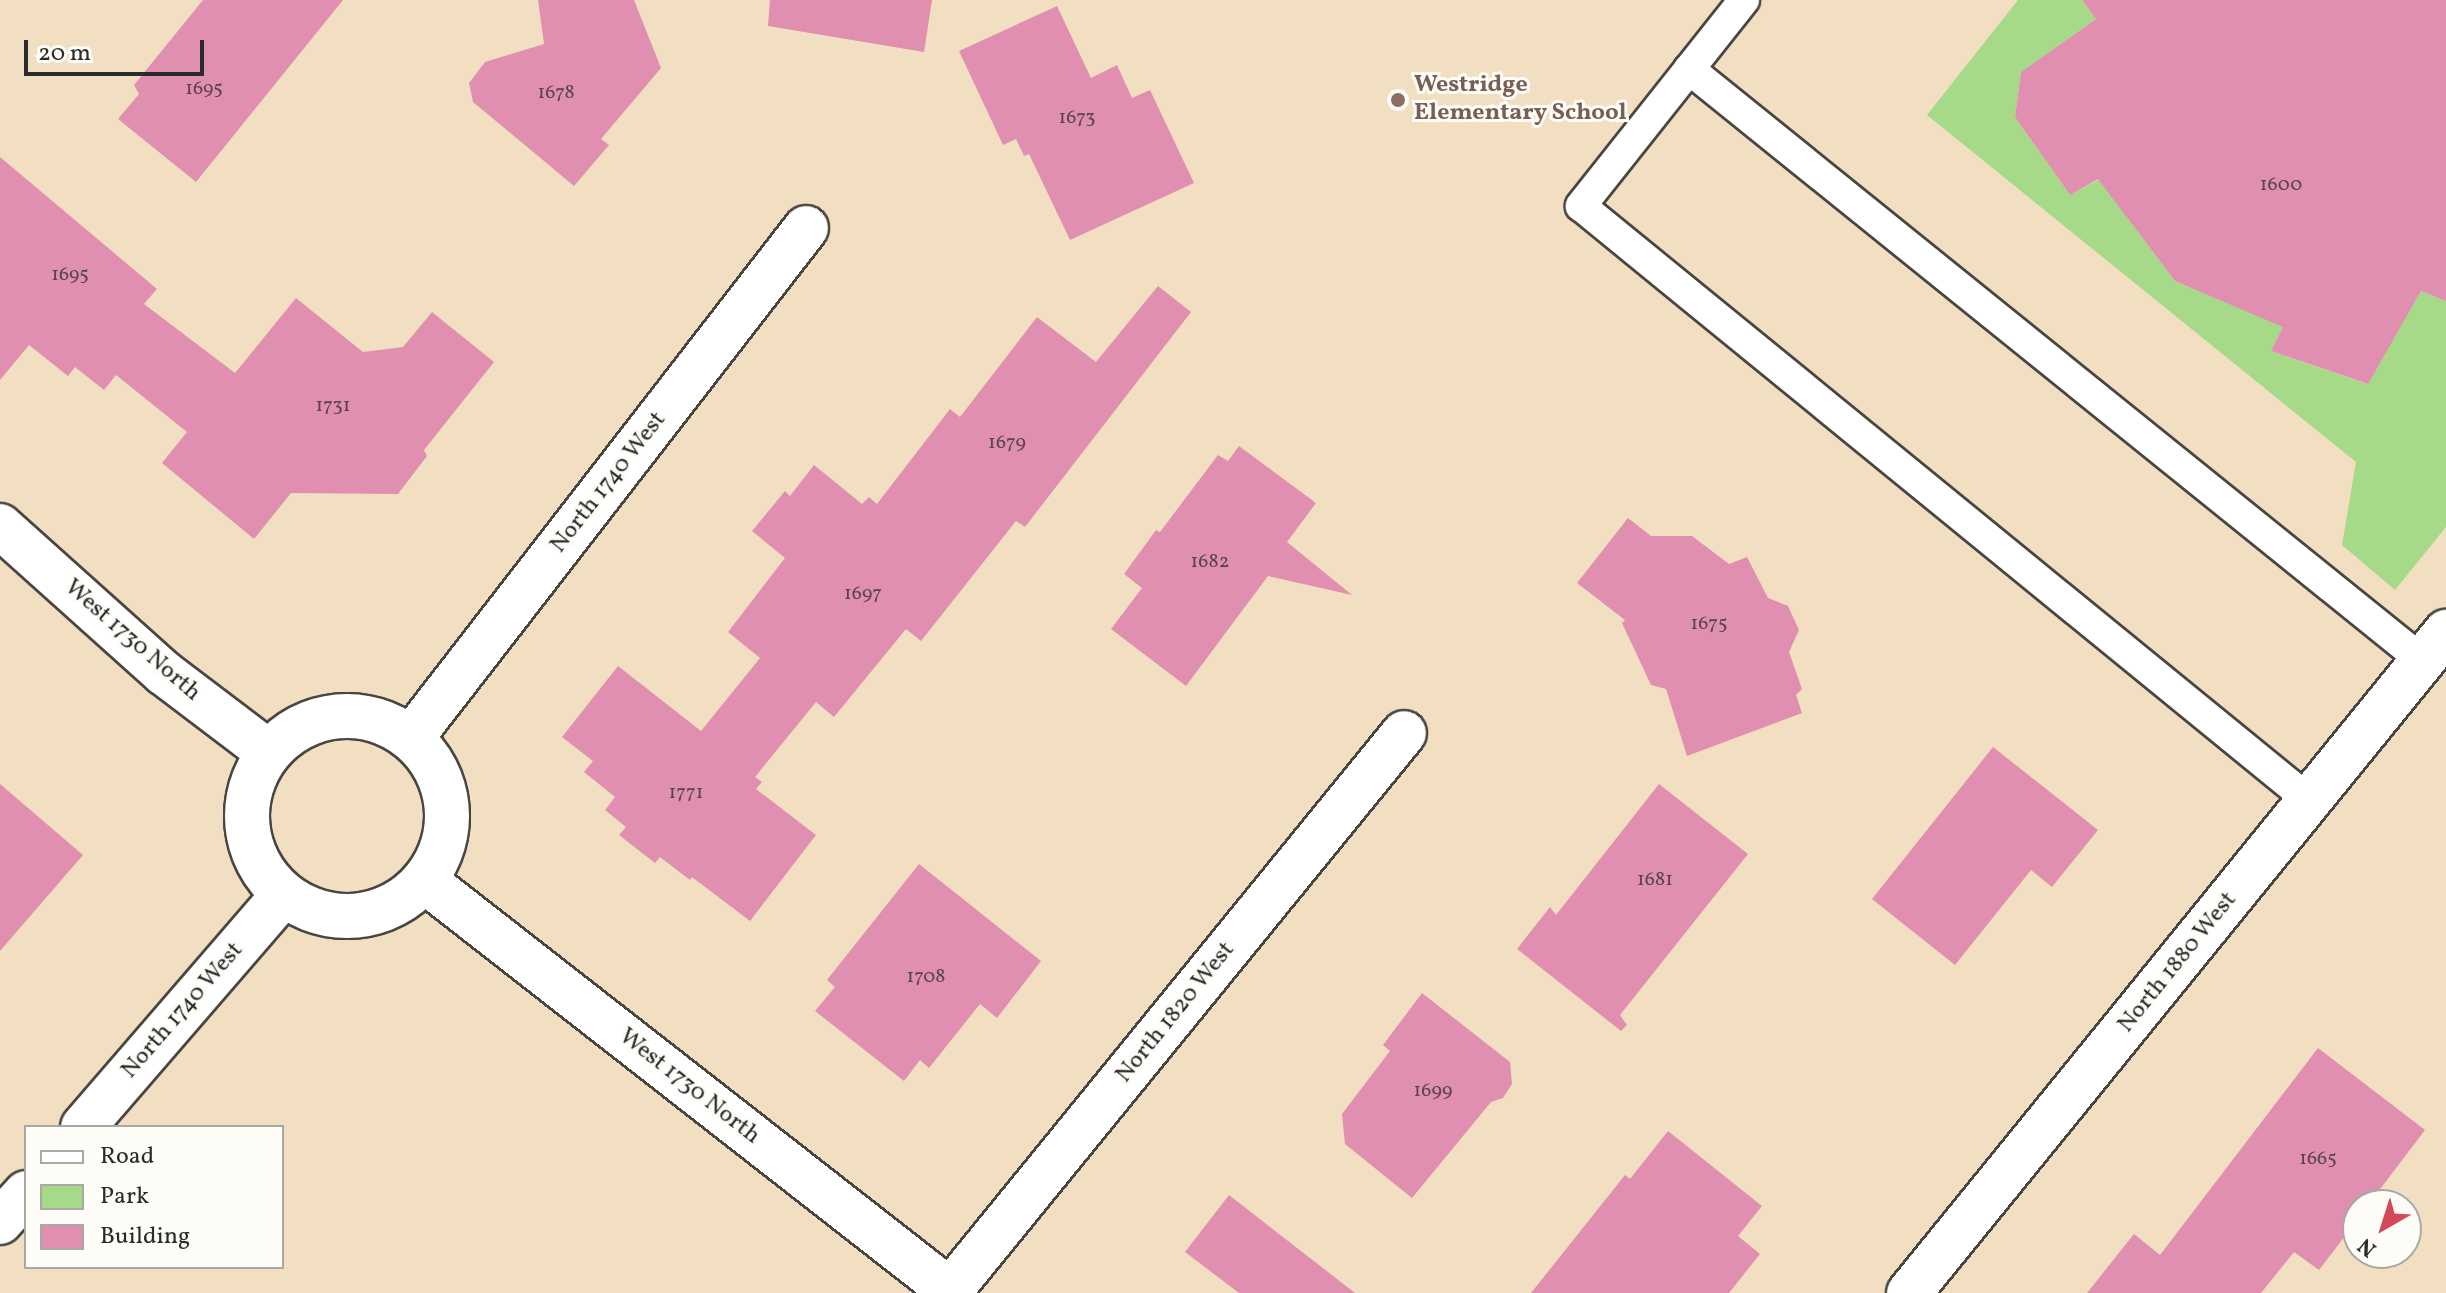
<!DOCTYPE html>
<html>
<head>
<meta charset="utf-8">
<style>
  body { margin:0 }
  #map { position:relative; width:2446px; height:1293px; overflow:hidden; background:#f2dfc1; font-family:Vollkorn,serif }
  div>[style] { position:absolute }
  .green>* { inset:0; background:#a6d988 }
  .building>* { inset:0; background:#e08fb0 }
  .roads { filter:drop-shadow(2px 0 #494642) drop-shadow(-2px 0 #494642) drop-shadow(0 2px #494642) drop-shadow(0 -2px #494642) }
  .service>* { height:30px; margin:-15px; padding:0 15px; transform-origin:15px; border-radius:15px; background:#fff }
  .minor>* { height:44px; margin:-22px; padding:0 22px; transform-origin:22px; border-radius:22px; background:#fff }
  .tertiary>* { height:44px; margin:-22px; padding:0 22px; transform-origin:22px; border-radius:22px; background:#fff }
  .tertiary>.ring { margin:-22px; padding:0; box-sizing:content-box; background:none; border:44px solid #fff; border-radius:50% }
  .dots>* { width:22px; height:22px; translate:-50% -50%; box-sizing:border-box; border:4px solid #fdfcf7; border-radius:50% }
  span { translate:-50% -50%; white-space:nowrap; text-align:center; line-height:1.15; -webkit-text-stroke:6px #fdfcf7; paint-order:stroke }
  .number-label { font-size:20px; color:#58444c }
  .number-label span { -webkit-text-stroke-width:0 }
  .education-label { font-size:24px; color:#785e54; font-weight:700 }
  .left { translate:0 -50%; text-align:left }
  .street-label { font-size:24px; color:#2b2b2b }
  .legend { position:absolute; left:24px; top:1125px; width:260px; height:144px; box-sizing:border-box; background:#fdfcf7; border:2px solid #a9a8a5; margin:0; padding:10px 14px; list-style:none; font-size:24px; color:#2b2b2b }
  .legend li { display:flex; align-items:center; gap:16px; height:40px }
  .legend b { width:40px; border:2px solid #a9a8a5 }
  .north { position:absolute; left:2342px; top:1189px; width:80px; height:80px; box-sizing:border-box; background:#fdfcf7; border:2px solid #a9a8a5; border-radius:50%; rotate:219deg; font-size:22px; font-weight:700; line-height:32px; text-align:center; color:#2b2b2b }
  .north::after { content:''; display:block; margin:auto; width:28px; height:36px; background:#d1495b; clip-path:polygon(50% 0,100% 100%,50% 72%,0 100%) }
  .scale { position:absolute; left:24px; top:40px; width:180px; height:36px; box-sizing:border-box; border:4px solid #2b2b2b; border-top:0; padding-left:10px; font-size:24px; line-height:28px; white-space:nowrap; color:#2b2b2b; -webkit-text-stroke:6px #fdfcf7; paint-order:stroke }
</style>
</head>
<body>
<div id="map">
  <div class="green">
    <div style="clip-path:polygon(2018px 0,2082px 0,2096px 19px,2021px 72px,2015px 117px,2070px 195px,2107px 175px,2133px 206px,2126px 216px,2175px 281px,2237px 307px,2291px 312px,2271px 351px,2367px 384px,2421px 291px,2446px 301px,2446px 527px,2395px 590px,2342px 545px,2356px 462px,1927px 115px)"></div>
  </div>
  <div class="building">
    <div style="clip-path:polygon(203px 0,343px 0,196px 182px,118px 119px,139px 94px,134px 85px)"></div>
    <div style="clip-path:polygon(538px 0,634px 0,661px 68px,601px 139px,609px 145px,574px 186px,473px 102px,469px 83px,485px 62px,544px 44px)"></div>
    <div style="clip-path:polygon(770px 0,932px 0,924px 52px,768px 26px)"></div>
    <div style="clip-path:polygon(2082px 0,2446px 0,2446px 301px,2421px 291px,2368px 384px,2271px 351px,2283px 327px,2175px 281px,2098px 179px,2070px 195px,2015px 117px,2021px 72px,2096px 19px)"></div>
    <div style="clip-path:polygon(1057px 6px,1091px 78px,1117px 65px,1132px 98px,1150px 90px,1194px 183px,1070px 240px,1029px 154px,1024px 156px,1016px 139px,1003px 145px,959px 51px)"></div>
    <div style="clip-path:polygon(0 157px,157px 289px,144px 304px,235px 373px,296px 298px,363px 352px,403px 347px,432px 312px,494px 362px,424px 450px,427px 456px,398px 494px,291px 493px,254px 539px,162px 463px,187px 432px,116px 375px,104px 390px,75px 367px,68px 376px,29px 345px,0 380px)"></div>
    <div style="clip-path:polygon(1158px 286px,1191px 312px,1025px 527px,1016px 521px,921px 641px,906px 629px,834px 717px,816px 702px,755px 777px,762px 782px,756px 789px,816px 835px,750px 921px,692px 877px,690px 880px,660px 857px,655px 863px,619px 835px,626px 827px,605px 810px,615px 797px,584px 772px,593px 761px,562px 737px,618px 666px,701px 731px,760px 658px,728px 632px,785px 558px,752px 531px,785px 491px,790px 496px,814px 465px,862px 504px,869px 497px,877px 504px,950px 409px,960px 417px,1037px 317px,1096px 362px)"></div>
    <div style="clip-path:polygon(1239px 446px,1316px 503px,1287px 542px,1352px 595px,1268px 576px,1186px 686px,1111px 629px,1142px 588px,1124px 574px,1156px 530px,1160px 532px,1218px 455px,1228px 461px)"></div>
    <div style="clip-path:polygon(1628px 518px,1651px 536px,1692px 536px,1729px 564px,1747px 557px,1768px 598px,1788px 606px,1799px 630px,1789px 652px,1802px 689px,1796px 695px,1802px 713px,1687px 756px,1666px 689px,1651px 685px,1622px 623px,1625px 620px,1577px 583px)"></div>
    <div style="clip-path:polygon(1993px 747px,2098px 830px,2052px 887px,2031px 870px,1955px 965px,1872px 899px)"></div>
    <div style="clip-path:polygon(0 784px,83px 855px,0 951px)"></div>
    <div style="clip-path:polygon(1659px 784px,1748px 854px,1620px 1015px,1627px 1025px,1621px 1031px,1517px 949px,1550px 907px,1556px 915px)"></div>
    <div style="clip-path:polygon(919px 864px,1041px 961px,997px 1018px,980px 1004px,929px 1068px,920px 1060px,904px 1081px,815px 1011px,835px 987px,827px 980px)"></div>
    <div style="clip-path:polygon(1422px 993px,1510px 1062px,1512px 1084px,1503px 1098px,1491px 1102px,1412px 1198px,1345px 1144px,1342px 1114px,1390px 1051px,1383px 1045px)"></div>
    <div style="clip-path:polygon(2318px 1048px,2425px 1130px,2368px 1205px,2358px 1205px,2358px 1219px,2319px 1270px,2294px 1252px,2261px 1293px,2087px 1293px,2134px 1234px,2160px 1255px)"></div>
    <div style="clip-path:polygon(1668px 1131px,1762px 1206px,1738px 1236px,1760px 1254px,1729px 1293px,1531px 1293px,1625px 1175px,1630px 1179px)"></div>
    <div style="clip-path:polygon(1229px 1195px,1355px 1293px,1239px 1293px,1185px 1252px)"></div>
  </div>
  <div class="roads">
    <div class="service">
      <div style="left:1744px;top:0;width:263px;rotate:128.4deg"></div>
      <div style="left:1581px;top:206px;width:941px;rotate:39.22deg"></div>
      <div style="left:1689px;top:69px;width:943px;rotate:38.89deg"></div>
    </div>
    <div class="minor">
      <div style="left:411px;top:738px;width:645px;rotate:-52.24deg"></div>
      <div style="left:83px;top:1127px;width:306px;rotate:-49.2deg"></div>
      <div style="left:0;top:1222px;width:39px;rotate:-48deg"></div>
      <div style="left:948px;top:1293px;width:722px;rotate:-50.84deg"></div>
      <div style="left:1909px;top:1293px;width:852px;rotate:-50.91deg"></div>
    </div>
    <div class="tertiary">
      <div style="left:0;top:526px;width:220px;rotate:41.9deg"></div>
      <div style="left:164px;top:673px;width:131px;rotate:37.2deg"></div>
      <div class="ring" style="left:247px;top:716px;width:156px;height:156px"></div>
      <div style="left:425px;top:881px;width:670px;rotate:37.97deg"></div>
    </div>
  </div>
  <div class="dots">
    <div style="left:1398px;top:100px;background:#8d6e63"></div>
  </div>
  <div class="number-label">
    <span style="left:204px;top:89px">1695</span>
    <span style="left:556px;top:93px">1678</span>
    <span style="left:1077px;top:118px">1673</span>
    <span style="left:2281px;top:185px">1600</span>
    <span style="left:70px;top:275px">1695</span>
    <span style="left:333px;top:406px">1731</span>
    <span style="left:1007px;top:443px">1679</span>
    <span style="left:1210px;top:562px">1682</span>
    <span style="left:863px;top:594px">1697</span>
    <span style="left:1709px;top:624px">1675</span>
    <span style="left:686px;top:793px">1771</span>
    <span style="left:1655px;top:880px">1681</span>
    <span style="left:926px;top:977px">1708</span>
    <span style="left:1433px;top:1091px">1699</span>
    <span style="left:2318px;top:1159px">1665</span>
  </div>
  <div class="education-label">
    <span class="left" style="left:1414px;top:100px">Westridge<br>Elementary School</span>
  </div>
  <div class="street-label">
    <span style="left:609px;top:483px;rotate:-52deg">North 1740 West</span>
    <span style="left:132px;top:641px;rotate:41deg">West 1730 North</span>
    <span style="left:2178px;top:963px;rotate:-51deg">North 1880 West</span>
    <span style="left:183px;top:1011px;rotate:-49deg">North 1740 West</span>
    <span style="left:1176px;top:1013px;rotate:-51deg">North 1820 West</span>
    <span style="left:689px;top:1087px;rotate:38deg">West 1730 North</span>
  </div>
  <ul class="legend">
  <li><b style="height:10px;background:#fff"></b>Road</li>
  <li><b style="height:22px;background:#a6d988"></b>Park</li>
  <li><b style="height:22px;background:#e08fb0"></b>Building</li>
  </ul>
  <div class="north">N</div>
  <div class="scale">20 m</div>
</div>
</body>
</html>
